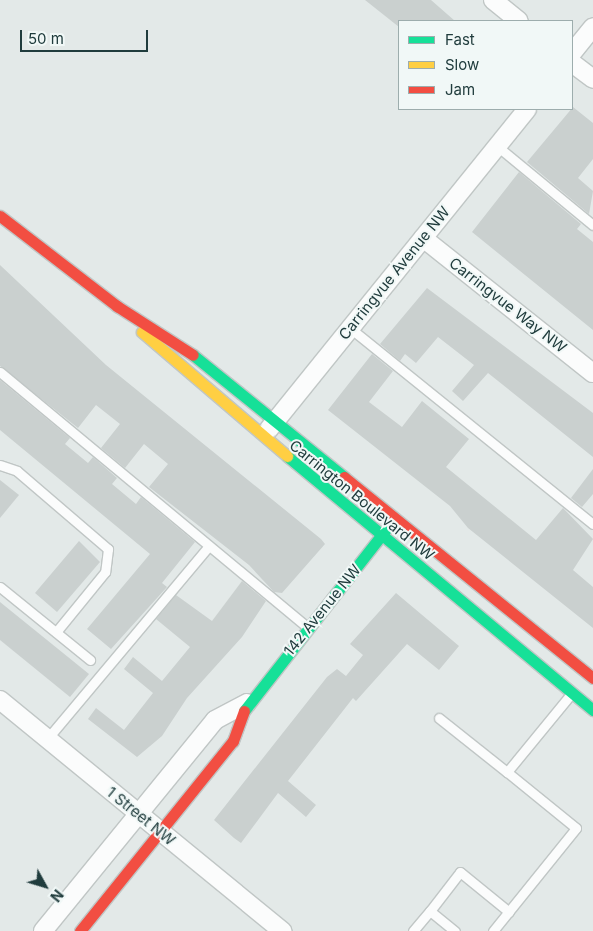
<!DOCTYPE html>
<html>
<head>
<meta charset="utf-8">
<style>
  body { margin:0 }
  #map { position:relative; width:593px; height:931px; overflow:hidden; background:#e3e9e8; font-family:Inter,sans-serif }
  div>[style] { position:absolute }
  .building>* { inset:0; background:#cad0cf }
  .roads { filter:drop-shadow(1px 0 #c0c6c5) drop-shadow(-1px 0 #c0c6c5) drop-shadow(0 1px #c0c6c5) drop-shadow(0 -1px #c0c6c5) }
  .lane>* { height:9px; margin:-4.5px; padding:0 4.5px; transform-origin:4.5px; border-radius:4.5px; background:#fbfcfc }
  .street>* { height:18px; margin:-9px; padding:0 9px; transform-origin:9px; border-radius:9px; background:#fbfcfc }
  .fast>* { height:11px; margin:-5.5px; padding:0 5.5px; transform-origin:5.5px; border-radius:5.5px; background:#16e098 }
  .slow>* { height:11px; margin:-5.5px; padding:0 5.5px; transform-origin:5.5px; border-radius:5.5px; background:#ffcf43 }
  .jam>* { height:11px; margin:-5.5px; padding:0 5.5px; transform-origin:5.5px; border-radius:5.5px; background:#f24e42 }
  span { translate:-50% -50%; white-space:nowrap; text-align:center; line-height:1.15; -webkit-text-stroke:4px #f1f8f7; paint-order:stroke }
  .street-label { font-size:15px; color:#203c3d }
  .legend { position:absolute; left:398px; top:20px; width:175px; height:90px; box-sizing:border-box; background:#f1f8f7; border:1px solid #9dadad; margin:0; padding:6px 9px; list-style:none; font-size:15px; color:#203c3d }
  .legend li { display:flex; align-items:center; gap:10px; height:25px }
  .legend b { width:25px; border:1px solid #9dadad }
  .north { position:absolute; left:20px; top:861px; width:50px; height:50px; -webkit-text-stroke:4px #f1f8f7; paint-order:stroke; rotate:129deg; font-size:14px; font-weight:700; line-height:20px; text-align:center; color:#203c3d }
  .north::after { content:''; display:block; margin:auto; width:18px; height:22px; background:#203c3d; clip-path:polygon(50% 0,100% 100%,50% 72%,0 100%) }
  .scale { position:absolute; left:20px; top:30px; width:128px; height:22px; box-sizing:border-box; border:2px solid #203c3d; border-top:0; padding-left:6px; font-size:15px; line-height:18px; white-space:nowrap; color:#203c3d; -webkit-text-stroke:4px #f1f8f7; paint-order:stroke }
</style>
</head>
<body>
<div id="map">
  <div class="building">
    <div style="clip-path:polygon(365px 0,431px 0,455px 21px,399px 21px,399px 27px)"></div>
    <div style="clip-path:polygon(573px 107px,593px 123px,593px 159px,578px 178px,593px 191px,589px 214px,527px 162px)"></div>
    <div style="clip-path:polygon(519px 172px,581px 224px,577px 229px,593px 242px,593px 330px,472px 232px)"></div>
    <div style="clip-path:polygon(0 265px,106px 365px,321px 539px,325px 544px,282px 593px,274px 592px,249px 565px,149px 487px,168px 464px,144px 444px,125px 468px,101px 448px,120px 424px,96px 405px,78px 428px,0 366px)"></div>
    <div style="clip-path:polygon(427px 288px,593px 413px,593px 457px,488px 373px,463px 401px,452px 391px,474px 365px,438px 337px,416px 363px,405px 354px,400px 361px,380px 344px)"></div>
    <div style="clip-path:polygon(372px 354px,393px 371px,369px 402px,402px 427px,422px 401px,469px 439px,446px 467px,536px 540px,563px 508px,593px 539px,573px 570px,593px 587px,593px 628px,468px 528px,450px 506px,328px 410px)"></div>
    <div style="clip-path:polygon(0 380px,70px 438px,65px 444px,88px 463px,93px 457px,117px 478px,112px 484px,136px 504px,141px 497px,195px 542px,162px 583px,167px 587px,111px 649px,87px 629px,150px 554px,0 430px)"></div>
    <div style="clip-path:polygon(593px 469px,593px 494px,582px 507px,571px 498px)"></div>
    <div style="clip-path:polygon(0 480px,19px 495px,0 518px)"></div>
    <div style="clip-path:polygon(79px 541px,100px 562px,57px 612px,35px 593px)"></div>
    <div style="clip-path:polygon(242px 581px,266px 601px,242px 637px,187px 698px,162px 736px,137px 757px,88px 719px,96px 708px,124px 730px,153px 693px,124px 669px,133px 657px,162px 681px,190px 647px,156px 619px,176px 595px,212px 621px)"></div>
    <div style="clip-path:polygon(396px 593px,459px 646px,439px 670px,407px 644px,356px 701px,353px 698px,288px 781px,316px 805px,306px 817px,278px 793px,241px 843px,234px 838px,214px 820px,327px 677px,337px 669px,346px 676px,363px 655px,350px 644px)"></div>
    <div style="clip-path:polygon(0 602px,89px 674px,70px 697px,0 640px)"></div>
  </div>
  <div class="roads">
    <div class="lane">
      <div style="left:497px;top:146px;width:124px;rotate:39.5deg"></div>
      <div style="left:350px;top:328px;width:312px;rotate:38.9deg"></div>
      <div style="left:0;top:372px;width:398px;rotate:39.7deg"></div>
      <div style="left:0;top:465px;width:18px;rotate:19deg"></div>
      <div style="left:17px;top:471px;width:120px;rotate:40.6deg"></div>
      <div style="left:108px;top:549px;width:23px;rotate:97deg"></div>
      <div style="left:105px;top:572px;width:77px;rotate:129.2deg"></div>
      <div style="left:0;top:587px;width:116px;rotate:39deg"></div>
      <div style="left:439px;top:718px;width:87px;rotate:38.5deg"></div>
      <div style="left:47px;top:739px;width:252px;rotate:-50deg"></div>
      <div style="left:430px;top:911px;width:49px;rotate:-52.4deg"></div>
      <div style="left:460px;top:872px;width:63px;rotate:39.2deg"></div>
      <div style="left:413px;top:931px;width:26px;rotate:-50deg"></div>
      <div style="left:430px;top:911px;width:32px;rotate:39deg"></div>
      <div style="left:493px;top:931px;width:132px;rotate:-51.1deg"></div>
      <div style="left:576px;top:828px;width:89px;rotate:-140.9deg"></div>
      <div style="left:507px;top:772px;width:101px;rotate:-50.6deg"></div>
    </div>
    <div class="street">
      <div style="left:493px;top:0;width:33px;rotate:39deg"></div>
      <div style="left:572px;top:53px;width:33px;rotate:-51deg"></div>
      <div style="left:572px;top:63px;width:26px;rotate:37deg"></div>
      <div style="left:423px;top:238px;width:217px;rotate:38.5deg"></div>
      <div style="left:269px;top:429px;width:411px;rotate:-51.1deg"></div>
      <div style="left:0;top:700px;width:365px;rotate:39.3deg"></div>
      <div style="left:43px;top:931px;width:272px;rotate:-50.8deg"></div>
      <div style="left:215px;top:720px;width:36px;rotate:-28deg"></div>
    </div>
    <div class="fast">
      <div style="left:193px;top:355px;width:194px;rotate:38.9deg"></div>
      <div style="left:287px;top:456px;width:398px;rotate:39.7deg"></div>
      <div style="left:244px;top:711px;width:239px;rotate:-52deg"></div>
    </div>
    <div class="slow">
      <div style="left:142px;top:332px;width:191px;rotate:40.5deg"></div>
    </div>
    <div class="jam">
      <div style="left:0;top:216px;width:148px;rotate:37.6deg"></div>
      <div style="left:117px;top:306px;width:90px;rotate:32.8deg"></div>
      <div style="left:344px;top:477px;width:320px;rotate:38.9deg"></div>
      <div style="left:80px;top:931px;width:244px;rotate:-51.2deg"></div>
      <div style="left:233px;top:741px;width:32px;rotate:-70deg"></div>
    </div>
  </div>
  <div class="street-label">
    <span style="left:394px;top:273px;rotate:-51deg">Carringvue Avenue NW</span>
    <span style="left:508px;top:305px;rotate:38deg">Carringvue Way NW</span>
    <span style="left:362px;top:500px;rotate:39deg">Carrington Boulevard NW</span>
    <span style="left:322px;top:610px;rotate:-51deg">142 Avenue NW</span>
    <span style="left:141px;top:816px;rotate:39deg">1 Street NW</span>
  </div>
  <ul class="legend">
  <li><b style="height:6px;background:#16e098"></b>Fast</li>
  <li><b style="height:6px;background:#ffcf43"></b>Slow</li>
  <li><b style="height:6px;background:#f24e42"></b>Jam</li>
  </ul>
  <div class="north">N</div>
  <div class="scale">50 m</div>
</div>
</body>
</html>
